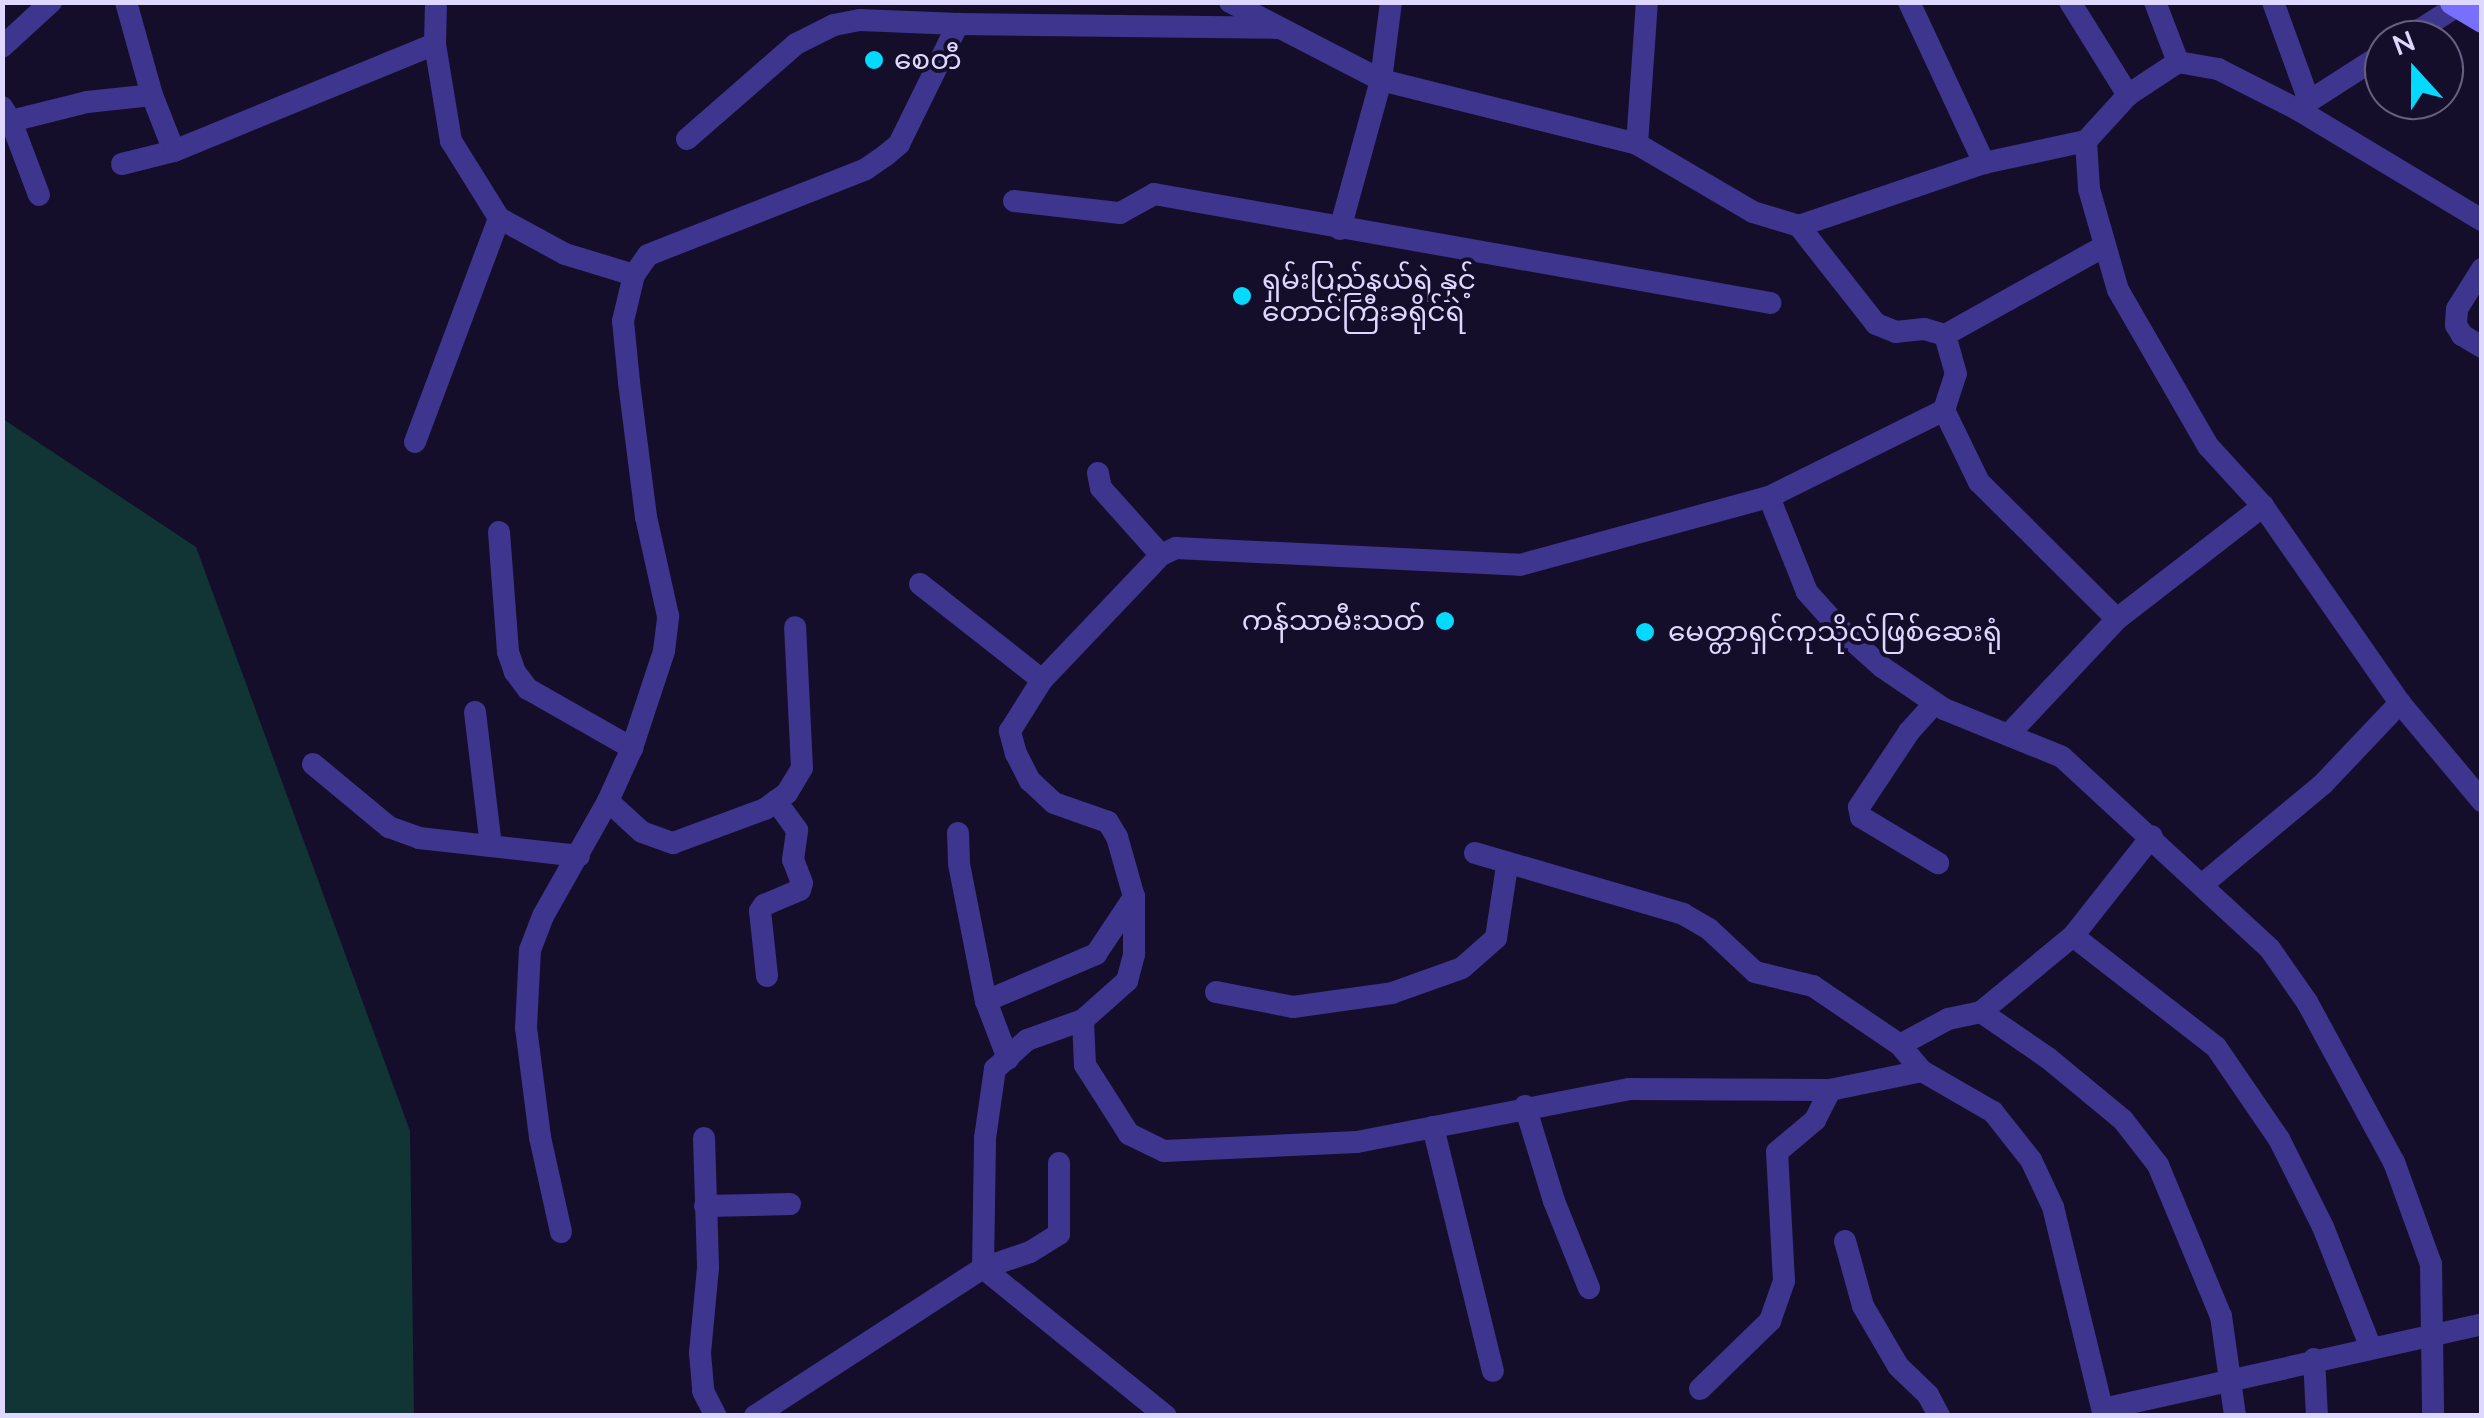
<!DOCTYPE html>
<html>
<head>
<meta charset="utf-8">
<style>
  body { margin:0 }
  #map { position:relative; width:2484px; height:1418px; overflow:hidden; background:#140e2b; font-family:"Nunito Sans","Noto Sans Myanmar",sans-serif }
  div>[style] { position:absolute }
  .green>* { inset:0; background:#113535 }
  .street>* { height:22px; margin:-11px; padding:0 11px; transform-origin:11px; border-radius:11px; background:#3d358e }
  .secondary>* { height:25px; margin:-12.5px; padding:0 12.5px; transform-origin:12.5px; border-radius:12.5px; background:#796fff }
  .dots>* { width:28px; height:28px; translate:-50% -50%; box-sizing:border-box; border:5px solid #140e2b; border-radius:50% }
  span { translate:-50% -50%; white-space:nowrap; text-align:center; line-height:1.15; -webkit-text-stroke:8px #140e2b; paint-order:stroke }
  .poi-label { font-size:28px; color:#ded8ff }
  .left { translate:0 -50%; text-align:left }
  .right { translate:-100% -50%; text-align:right }
  .frame { position:absolute; inset:0; border:5px solid #ded8ff; pointer-events:none }
  .north { position:absolute; left:2364px; top:20px; width:100px; height:100px; box-sizing:border-box; background:#140e2b; border:2px solid #655f80; border-radius:50%; rotate:339deg; font-size:28px; font-weight:700; line-height:40px; text-align:center; color:#ded8ff }
  .north::after { content:''; display:block; margin:auto; width:35px; height:45px; background:#04daff; clip-path:polygon(50% 0,100% 100%,50% 72%,0 100%) }
</style>
</head>
<body>
<div id="map">
  <div class="green">
    <div style="clip-path:polygon(3px 419px,196px 547px,410px 1131px,414px 1415px,3px 1415px)"></div>
  </div>
  <div class="street">
    <div style="left:126px;top:2px;width:97px;rotate:74.4deg"></div>
    <div style="left:152px;top:95px;width:60px;rotate:68.6deg"></div>
    <div style="left:1230px;top:2px;width:170px;rotate:27.3deg"></div>
    <div style="left:1381px;top:80px;width:264px;rotate:14deg"></div>
    <div style="left:1637px;top:144px;width:134px;rotate:30.4deg"></div>
    <div style="left:1753px;top:212px;width:48px;rotate:16.9deg"></div>
    <div style="left:1799px;top:226px;width:195px;rotate:-18.8deg"></div>
    <div style="left:1984px;top:163px;width:104px;rotate:-12.2deg"></div>
    <div style="left:2086px;top:141px;width:62px;rotate:-47.6deg"></div>
    <div style="left:2128px;top:95px;width:60px;rotate:-33.4deg"></div>
    <div style="left:2178px;top:62px;width:41px;rotate:9.9deg"></div>
    <div style="left:2218px;top:69px;width:89px;rotate:26.9deg"></div>
    <div style="left:2297px;top:109px;width:216px;rotate:31deg"></div>
    <div style="left:1909px;top:2px;width:178px;rotate:65deg"></div>
    <div style="left:2070px;top:2px;width:110px;rotate:58.1deg"></div>
    <div style="left:2155px;top:2px;width:64px;rotate:69deg"></div>
    <div style="left:2273px;top:2px;width:105px;rotate:70deg"></div>
    <div style="left:2404px;top:40px;width:63px;rotate:-32.7deg"></div>
    <div style="left:2px;top:47px;width:67px;rotate:-42.6deg"></div>
    <div style="left:2px;top:107px;width:17px;rotate:57deg"></div>
    <div style="left:11px;top:121px;width:78px;rotate:-14deg"></div>
    <div style="left:87px;top:102px;width:65px;rotate:-6.1deg"></div>
    <div style="left:2300px;top:107px;width:100px;rotate:-32.7deg"></div>
    <div style="left:11px;top:121px;width:79px;rotate:69.3deg"></div>
    <div style="left:687px;top:139px;width:145px;rotate:-41.1deg"></div>
    <div style="left:796px;top:44px;width:42px;rotate:-26.6deg"></div>
    <div style="left:834px;top:25px;width:26px;rotate:-11deg"></div>
    <div style="left:860px;top:20px;width:98px;rotate:2.3deg"></div>
    <div style="left:2086px;top:141px;width:48px;rotate:86.4deg"></div>
    <div style="left:2089px;top:189px;width:105px;rotate:74deg"></div>
    <div style="left:2118px;top:290px;width:180px;rotate:60deg"></div>
    <div style="left:2208px;top:446px;width:81px;rotate:47.5deg"></div>
    <div style="left:2263px;top:506px;width:240px;rotate:55.2deg"></div>
    <div style="left:2400px;top:703px;width:128px;rotate:50.1deg"></div>
    <div style="left:1637px;top:144px;width:142px;rotate:-86deg"></div>
    <div style="left:122px;top:164px;width:54px;rotate:-14deg"></div>
    <div style="left:174px;top:151px;width:282px;rotate:-22.3deg"></div>
    <div style="left:1014px;top:201px;width:107px;rotate:6.5deg"></div>
    <div style="left:1120px;top:213px;width:39px;rotate:-29deg"></div>
    <div style="left:1154px;top:194px;width:626px;rotate:10.03deg"></div>
    <div style="left:499px;top:218px;width:75px;rotate:28.6deg"></div>
    <div style="left:565px;top:254px;width:72px;rotate:16.9deg"></div>
    <div style="left:1340px;top:229px;width:155px;rotate:-74.6deg"></div>
    <div style="left:1381px;top:80px;width:79px;rotate:-82.7deg"></div>
    <div style="left:2482px;top:269px;width:47px;rotate:122deg"></div>
    <div style="left:2457px;top:309px;width:16px;rotate:94deg"></div>
    <div style="left:2456px;top:325px;width:12px;rotate:59deg"></div>
    <div style="left:2462px;top:335px;width:23px;rotate:31deg"></div>
    <div style="left:1945px;top:335px;width:181px;rotate:-29.1deg"></div>
    <div style="left:1944px;top:410px;width:80px;rotate:64.1deg"></div>
    <div style="left:1979px;top:482px;width:194px;rotate:44.8deg"></div>
    <div style="left:415px;top:442px;width:239px;rotate:-69.4deg"></div>
    <div style="left:499px;top:218px;width:91px;rotate:-121.9deg"></div>
    <div style="left:451px;top:141px;width:98px;rotate:-99.4deg"></div>
    <div style="left:435px;top:44px;width:42px;rotate:-88.6deg"></div>
    <div style="left:1098px;top:473px;width:15px;rotate:79deg"></div>
    <div style="left:1101px;top:488px;width:90px;rotate:48.2deg"></div>
    <div style="left:1769px;top:497px;width:102px;rotate:68.2deg"></div>
    <div style="left:1807px;top:592px;width:52px;rotate:48.1deg"></div>
    <div style="left:1842px;top:631px;width:54px;rotate:42deg"></div>
    <div style="left:1882px;top:667px;width:75px;rotate:34.1deg"></div>
    <div style="left:1944px;top:709px;width:127px;rotate:22.1deg"></div>
    <div style="left:2062px;top:757px;width:283px;rotate:42.7deg"></div>
    <div style="left:2270px;top:949px;width:65px;rotate:55.1deg"></div>
    <div style="left:2307px;top:1002px;width:182px;rotate:61.5deg"></div>
    <div style="left:2394px;top:1162px;width:109px;rotate:70.1deg"></div>
    <div style="left:2431px;top:1264px;width:152px;rotate:89.2deg"></div>
    <div style="left:499px;top:532px;width:120px;rotate:85.7deg"></div>
    <div style="left:508px;top:652px;width:21px;rotate:71deg"></div>
    <div style="left:515px;top:672px;width:21px;rotate:53deg"></div>
    <div style="left:528px;top:689px;width:120px;rotate:29.6deg"></div>
    <div style="left:920px;top:584px;width:155px;rotate:38.2deg"></div>
    <div style="left:1935px;top:703px;width:39px;rotate:132deg"></div>
    <div style="left:1909px;top:732px;width:90px;rotate:123.7deg"></div>
    <div style="left:1859px;top:807px;width:10px;rotate:79deg"></div>
    <div style="left:1861px;top:817px;width:90px;rotate:30.9deg"></div>
    <div style="left:475px;top:712px;width:135px;rotate:83.2deg"></div>
    <div style="left:2011px;top:732px;width:155px;rotate:-46.8deg"></div>
    <div style="left:2117px;top:619px;width:185px;rotate:-37.7deg"></div>
    <div style="left:313px;top:764px;width:99px;rotate:39.7deg"></div>
    <div style="left:389px;top:827px;width:32px;rotate:20deg"></div>
    <div style="left:419px;top:838px;width:161px;rotate:6.4deg"></div>
    <div style="left:608px;top:801px;width:46px;rotate:42.4deg"></div>
    <div style="left:642px;top:832px;width:33px;rotate:20deg"></div>
    <div style="left:673px;top:843px;width:98px;rotate:-20.3deg"></div>
    <div style="left:765px;top:809px;width:27px;rotate:-36deg"></div>
    <div style="left:787px;top:793px;width:29px;rotate:-59deg"></div>
    <div style="left:802px;top:768px;width:141px;rotate:-92.8deg"></div>
    <div style="left:958px;top:833px;width:31px;rotate:88deg"></div>
    <div style="left:959px;top:864px;width:140px;rotate:78.9deg"></div>
    <div style="left:986px;top:1001px;width:62px;rotate:69.2deg"></div>
    <div style="left:1475px;top:853px;width:217px;rotate:16.3deg"></div>
    <div style="left:1683px;top:914px;width:30px;rotate:30deg"></div>
    <div style="left:1709px;top:929px;width:63px;rotate:43.1deg"></div>
    <div style="left:1755px;top:972px;width:60px;rotate:13.6deg"></div>
    <div style="left:1813px;top:986px;width:105px;rotate:34.1deg"></div>
    <div style="left:1900px;top:1045px;width:34px;rotate:50deg"></div>
    <div style="left:1922px;top:1071px;width:82px;rotate:30deg"></div>
    <div style="left:1993px;top:1112px;width:61px;rotate:51.6deg"></div>
    <div style="left:2031px;top:1160px;width:52px;rotate:64.9deg"></div>
    <div style="left:2053px;top:1207px;width:215px;rotate:76.3deg"></div>
    <div style="left:2203px;top:884px;width:156px;rotate:-39.8deg"></div>
    <div style="left:2323px;top:784px;width:112px;rotate:-46.5deg"></div>
    <div style="left:2073px;top:936px;width:181px;rotate:37.8deg"></div>
    <div style="left:2216px;top:1047px;width:112px;rotate:55.6deg"></div>
    <div style="left:2279px;top:1139px;width:98px;rotate:63.4deg"></div>
    <div style="left:2323px;top:1227px;width:128px;rotate:68.4deg"></div>
    <div style="left:767px;top:976px;width:65px;rotate:-96.1deg"></div>
    <div style="left:760px;top:911px;width:7px;rotate:-56deg"></div>
    <div style="left:764px;top:905px;width:39px;rotate:-23deg"></div>
    <div style="left:800px;top:890px;width:7px;rotate:-74deg"></div>
    <div style="left:802px;top:883px;width:25px;rotate:-111deg"></div>
    <div style="left:793px;top:860px;width:30px;rotate:-82deg"></div>
    <div style="left:797px;top:830px;width:36px;rotate:-126deg"></div>
    <div style="left:1216px;top:992px;width:78px;rotate:11deg"></div>
    <div style="left:1293px;top:1007px;width:100px;rotate:-8deg"></div>
    <div style="left:1392px;top:993px;width:74px;rotate:-19.7deg"></div>
    <div style="left:1462px;top:968px;width:45px;rotate:-41.4deg"></div>
    <div style="left:1496px;top:938px;width:73px;rotate:-81.3deg"></div>
    <div style="left:986px;top:1001px;width:120px;rotate:-23.1deg"></div>
    <div style="left:1096px;top:954px;width:69px;rotate:-56.3deg"></div>
    <div style="left:1981px;top:1012px;width:81px;rotate:34.5deg"></div>
    <div style="left:2048px;top:1058px;width:97px;rotate:39.6deg"></div>
    <div style="left:2123px;top:1120px;width:57px;rotate:52.1deg"></div>
    <div style="left:2158px;top:1165px;width:164px;rotate:67.4deg"></div>
    <div style="left:2221px;top:1316px;width:101px;rotate:82deg"></div>
    <div style="left:1083px;top:1020px;width:45px;rotate:87.5deg"></div>
    <div style="left:1085px;top:1065px;width:82px;rotate:57.5deg"></div>
    <div style="left:1129px;top:1134px;width:39px;rotate:26deg"></div>
    <div style="left:1164px;top:1151px;width:193px;rotate:-2.7deg"></div>
    <div style="left:1357px;top:1142px;width:277px;rotate:-11deg"></div>
    <div style="left:1629px;top:1089px;width:201px;rotate:0.3deg"></div>
    <div style="left:1830px;top:1090px;width:94px;rotate:-11.7deg"></div>
    <div style="left:1900px;top:1045px;width:55px;rotate:-28.4deg"></div>
    <div style="left:1948px;top:1019px;width:34px;rotate:-12deg"></div>
    <div style="left:1981px;top:1012px;width:119px;rotate:-39.6deg"></div>
    <div style="left:2073px;top:936px;width:127px;rotate:-51.7deg"></div>
    <div style="left:1525px;top:1106px;width:99px;rotate:73deg"></div>
    <div style="left:1554px;top:1201px;width:94px;rotate:68.1deg"></div>
    <div style="left:1433px;top:1127px;width:251px;rotate:76.2deg"></div>
    <div style="left:704px;top:1138px;width:130px;rotate:88.2deg"></div>
    <div style="left:708px;top:1268px;width:85px;rotate:95.4deg"></div>
    <div style="left:700px;top:1353px;width:38px;rotate:85deg"></div>
    <div style="left:703px;top:1391px;width:28px;rotate:63deg"></div>
    <div style="left:1059px;top:1163px;width:71px;rotate:90deg"></div>
    <div style="left:1059px;top:1234px;width:34px;rotate:148deg"></div>
    <div style="left:1030px;top:1252px;width:50px;rotate:161.2deg"></div>
    <div style="left:983px;top:1268px;width:235px;rotate:39deg"></div>
    <div style="left:705px;top:1206px;width:85px;rotate:-1.3deg"></div>
    <div style="left:561px;top:1232px;width:97px;rotate:-102.5deg"></div>
    <div style="left:540px;top:1137px;width:110px;rotate:-97.3deg"></div>
    <div style="left:526px;top:1028px;width:78px;rotate:-87.1deg"></div>
    <div style="left:530px;top:950px;width:36px;rotate:-69deg"></div>
    <div style="left:543px;top:916px;width:132px;rotate:-60.5deg"></div>
    <div style="left:608px;top:801px;width:58px;rotate:-65.6deg"></div>
    <div style="left:632px;top:748px;width:102px;rotate:-71.7deg"></div>
    <div style="left:664px;top:651px;width:35px;rotate:-83deg"></div>
    <div style="left:668px;top:616px;width:101px;rotate:-102.5deg"></div>
    <div style="left:646px;top:517px;width:136px;rotate:-97.2deg"></div>
    <div style="left:629px;top:382px;width:61px;rotate:-95.6deg"></div>
    <div style="left:623px;top:321px;width:47px;rotate:-76.6deg"></div>
    <div style="left:634px;top:275px;width:24px;rotate:-55deg"></div>
    <div style="left:648px;top:255px;width:234px;rotate:-21.5deg"></div>
    <div style="left:866px;top:169px;width:24px;rotate:-35deg"></div>
    <div style="left:886px;top:155px;width:17px;rotate:-40deg"></div>
    <div style="left:899px;top:144px;width:134px;rotate:-63.8deg"></div>
    <div style="left:958px;top:24px;width:320px;rotate:0.7deg"></div>
    <div style="left:1845px;top:1241px;width:67px;rotate:74.5deg"></div>
    <div style="left:1863px;top:1306px;width:69px;rotate:59.7deg"></div>
    <div style="left:1898px;top:1366px;width:42px;rotate:44deg"></div>
    <div style="left:1928px;top:1395px;width:24px;rotate:62deg"></div>
    <div style="left:2314px;top:1359px;width:57px;rotate:87deg"></div>
    <div style="left:1700px;top:1389px;width:98px;rotate:-44.2deg"></div>
    <div style="left:1770px;top:1321px;width:42px;rotate:-70.7deg"></div>
    <div style="left:1784px;top:1281px;width:129px;rotate:-93.1deg"></div>
    <div style="left:1777px;top:1152px;width:50px;rotate:-40.1deg"></div>
    <div style="left:1815px;top:1120px;width:34px;rotate:-63deg"></div>
    <div style="left:2103px;top:1409px;width:388px;rotate:-12.6deg"></div>
    <div style="left:755px;top:1416px;width:272px;rotate:-33deg"></div>
    <div style="left:983px;top:1268px;width:130px;rotate:-89.1deg"></div>
    <div style="left:985px;top:1138px;width:70px;rotate:-81.8deg"></div>
    <div style="left:995px;top:1069px;width:43px;rotate:-42.2deg"></div>
    <div style="left:1027px;top:1040px;width:59px;rotate:-19.7deg"></div>
    <div style="left:1083px;top:1020px;width:59px;rotate:-41.6deg"></div>
    <div style="left:1127px;top:981px;width:28px;rotate:-75deg"></div>
    <div style="left:1134px;top:954px;width:57px;rotate:-90deg"></div>
    <div style="left:1134px;top:897px;width:62px;rotate:-105.8deg"></div>
    <div style="left:1117px;top:837px;width:17px;rotate:-121deg"></div>
    <div style="left:1108px;top:822px;width:57px;rotate:-160.6deg"></div>
    <div style="left:1054px;top:803px;width:33px;rotate:-137deg"></div>
    <div style="left:1030px;top:781px;width:30px;rotate:-117deg"></div>
    <div style="left:1016px;top:754px;width:24px;rotate:-105deg"></div>
    <div style="left:1010px;top:731px;width:60px;rotate:-57.9deg"></div>
    <div style="left:1042px;top:680px;width:173px;rotate:-46.4deg"></div>
    <div style="left:1161px;top:555px;width:17px;rotate:-25deg"></div>
    <div style="left:1176px;top:548px;width:344px;rotate:2.8deg"></div>
    <div style="left:1520px;top:565px;width:258px;rotate:-15.3deg"></div>
    <div style="left:1769px;top:497px;width:195px;rotate:-26.4deg"></div>
    <div style="left:1944px;top:410px;width:38px;rotate:-72deg"></div>
    <div style="left:1956px;top:374px;width:41px;rotate:-105.8deg"></div>
    <div style="left:1945px;top:335px;width:22px;rotate:-164deg"></div>
    <div style="left:1924px;top:329px;width:28px;rotate:174deg"></div>
    <div style="left:1896px;top:332px;width:22px;rotate:-158deg"></div>
    <div style="left:1876px;top:324px;width:125px;rotate:-128.2deg"></div>
  </div>
  <div class="secondary">
    <div style="left:2452px;top:2px;width:35px;rotate:31deg"></div>
  </div>
  <div class="dots">
    <div style="left:874px;top:60px;background:#04daff"></div>
    <div style="left:1242px;top:296px;background:#04daff"></div>
    <div style="left:1445px;top:621px;background:#04daff"></div>
    <div style="left:1645px;top:632px;background:#04daff"></div>
  </div>
  <div class="poi-label">
    <span class="left" style="left:894px;top:60px">စေတီ</span>
    <span class="left" style="left:1262px;top:296px">ရှမ်းပြည်နယ်ရဲ နှင့်<br>တောင်ကြီးခရိုင်ရဲ</span>
    <span class="right" style="left:1425px;top:621px">ကန်သာမီးသတ်</span>
    <span class="left" style="left:1668px;top:632px">မေတ္တာရှင်ကုသိုလ်ဖြစ်ဆေးရုံ</span>
  </div>
  <div class="frame"></div>
  <div class="north">N</div>
</div>
</body>
</html>
